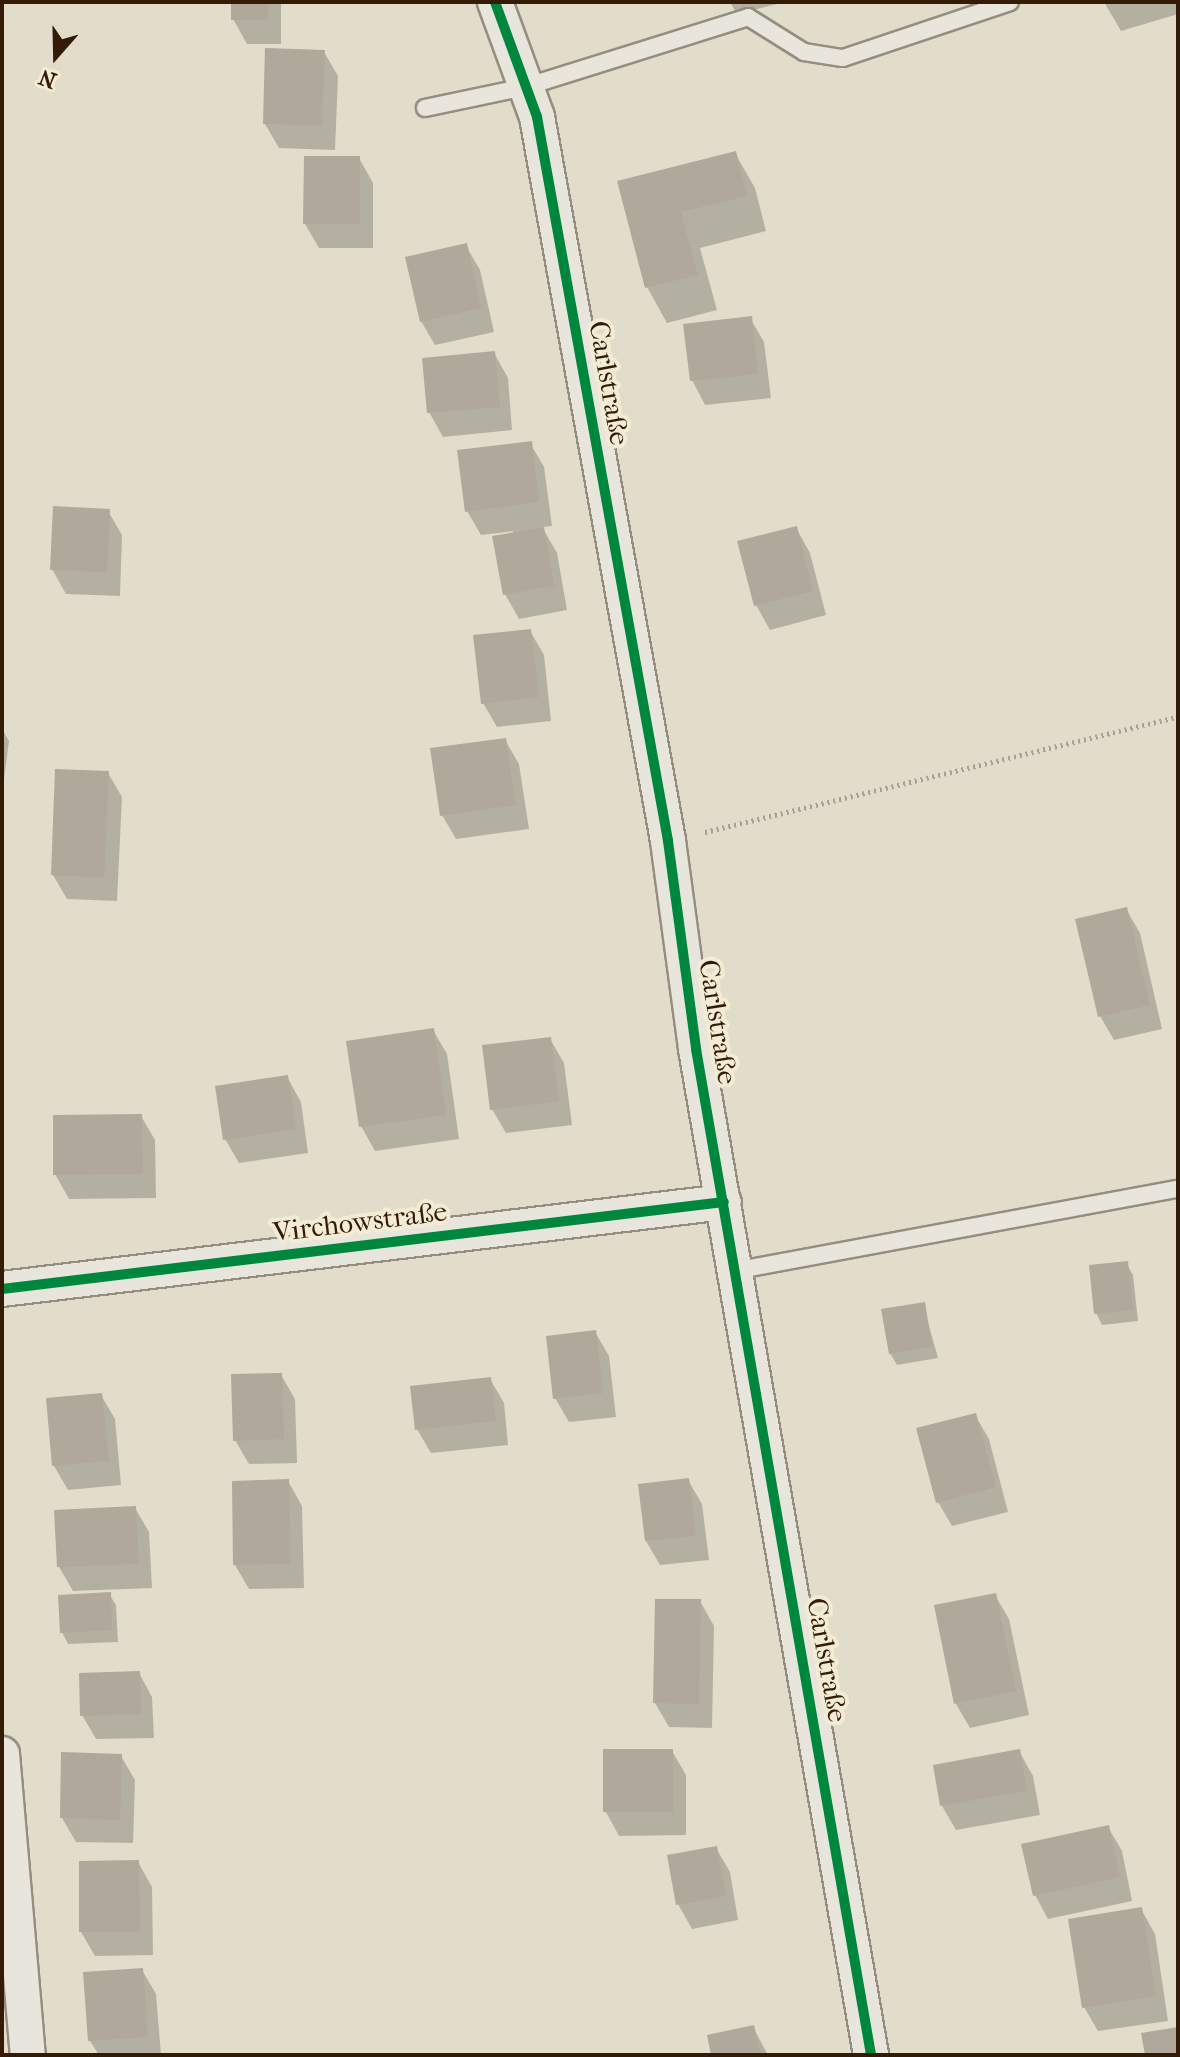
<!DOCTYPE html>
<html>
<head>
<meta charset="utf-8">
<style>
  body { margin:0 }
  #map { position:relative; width:1180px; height:2057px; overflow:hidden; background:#e2dcca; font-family:"IM FELL French Canon",serif }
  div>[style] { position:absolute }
  .shadow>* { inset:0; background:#0003 }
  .building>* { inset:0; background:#afa89b }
  .path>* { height:5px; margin-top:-2.5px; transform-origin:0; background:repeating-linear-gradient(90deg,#a6a097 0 2px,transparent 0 6px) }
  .roads { filter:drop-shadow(2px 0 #948d80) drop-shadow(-2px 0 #948d80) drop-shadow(0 2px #948d80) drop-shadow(0 -2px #948d80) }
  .lane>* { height:16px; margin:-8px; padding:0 8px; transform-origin:8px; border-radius:8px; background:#e8e5dc }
  .street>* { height:34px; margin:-17px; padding:0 17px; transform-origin:17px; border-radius:17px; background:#e8e5dc }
  .cycleway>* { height:10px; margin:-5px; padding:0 5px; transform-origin:5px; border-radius:5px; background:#00873e }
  span { translate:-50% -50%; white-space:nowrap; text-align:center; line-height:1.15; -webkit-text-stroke:8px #f3ecd5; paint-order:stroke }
  .street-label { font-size:28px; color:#351a06 }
  .frame { position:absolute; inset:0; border:4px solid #351a06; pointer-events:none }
  .north { position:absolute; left:16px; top:16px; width:80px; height:80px; -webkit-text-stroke:6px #f3ecd5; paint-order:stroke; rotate:200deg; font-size:22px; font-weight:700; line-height:32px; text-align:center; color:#351a06 }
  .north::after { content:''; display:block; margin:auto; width:28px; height:36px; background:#351a06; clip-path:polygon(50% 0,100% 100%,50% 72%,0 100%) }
</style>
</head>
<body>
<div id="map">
  <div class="shadow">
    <div style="clip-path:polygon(233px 2px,281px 2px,281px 44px,247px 44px,233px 19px)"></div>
    <div style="clip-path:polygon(730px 2px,777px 2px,777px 4px,737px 14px)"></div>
    <div style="clip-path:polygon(1104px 2px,1178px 2px,1178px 14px,1121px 31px)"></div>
    <div style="clip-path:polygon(324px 52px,338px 76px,335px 150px,279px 148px,265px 124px)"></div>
    <div style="clip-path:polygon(735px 153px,755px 188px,766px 231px,700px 248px,717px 310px,667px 323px,647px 287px,620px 183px)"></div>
    <div style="clip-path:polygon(359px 158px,373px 183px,373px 248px,319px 248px,305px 224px)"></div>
    <div style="clip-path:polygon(466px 246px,480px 270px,494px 332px,435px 345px,421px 321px)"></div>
    <div style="clip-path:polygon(750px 318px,764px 342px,771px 398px,705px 405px,692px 380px)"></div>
    <div style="clip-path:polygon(494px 353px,508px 378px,512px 430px,443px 437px,429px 412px)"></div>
    <div style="clip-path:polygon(530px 443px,544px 467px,552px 526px,542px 527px,557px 553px,567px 610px,519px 619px,505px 594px,513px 531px,481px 535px,467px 511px)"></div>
    <div style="clip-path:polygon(108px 511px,122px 535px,120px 596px,66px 594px,52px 569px)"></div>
    <div style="clip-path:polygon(796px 528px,810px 553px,826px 615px,770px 630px,756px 605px)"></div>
    <div style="clip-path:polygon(530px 631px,544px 655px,551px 721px,497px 727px,483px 703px)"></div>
    <div style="clip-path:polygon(2px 729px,9px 741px,2px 794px)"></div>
    <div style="clip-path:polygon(505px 740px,519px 764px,529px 829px,456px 839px,442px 815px)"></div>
    <div style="clip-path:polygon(108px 773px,122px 797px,117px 901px,67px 899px,53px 875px)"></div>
    <div style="clip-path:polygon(1126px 909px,1140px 933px,1162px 1029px,1114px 1040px,1100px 1016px)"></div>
    <div style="clip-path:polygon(433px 1030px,447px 1054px,459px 1139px,375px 1151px,361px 1126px)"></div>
    <div style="clip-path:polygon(550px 1039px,564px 1063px,572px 1125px,506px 1133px,492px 1109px)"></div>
    <div style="clip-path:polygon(287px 1077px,301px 1102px,308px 1153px,239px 1163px,225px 1139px)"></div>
    <div style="clip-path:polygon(141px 1116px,155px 1140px,156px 1198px,69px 1199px,55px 1174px)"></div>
    <div style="clip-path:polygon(1126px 1263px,1133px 1275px,1138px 1321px,1102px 1325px,1096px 1313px)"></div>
    <div style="clip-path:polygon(923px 1304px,938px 1358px,897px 1365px,890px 1353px)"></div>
    <div style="clip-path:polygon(595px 1332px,609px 1356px,616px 1417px,569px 1422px,555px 1398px)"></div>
    <div style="clip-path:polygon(281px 1375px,295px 1399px,297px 1463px,249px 1464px,235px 1440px)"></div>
    <div style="clip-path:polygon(490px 1379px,504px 1403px,508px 1445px,431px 1453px,417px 1429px)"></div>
    <div style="clip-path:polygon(101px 1395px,115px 1419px,121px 1485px,68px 1490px,54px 1466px,48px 1400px)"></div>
    <div style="clip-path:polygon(975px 1415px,989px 1439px,1008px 1512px,952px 1526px,938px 1502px)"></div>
    <div style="clip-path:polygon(688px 1480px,702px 1504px,709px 1560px,660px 1565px,646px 1541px)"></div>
    <div style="clip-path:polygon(288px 1481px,302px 1506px,304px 1588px,249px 1589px,235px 1565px)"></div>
    <div style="clip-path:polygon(135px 1508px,149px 1532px,152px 1588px,73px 1591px,59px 1567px)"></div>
    <div style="clip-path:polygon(109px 1594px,116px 1605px,118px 1642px,68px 1644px,62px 1632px)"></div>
    <div style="clip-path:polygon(995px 1595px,1009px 1619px,1029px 1715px,970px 1728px,956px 1704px,936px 1607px)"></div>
    <div style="clip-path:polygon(700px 1601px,714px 1626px,712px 1728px,669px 1727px,655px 1703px)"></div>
    <div style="clip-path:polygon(139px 1673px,152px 1697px,154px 1738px,96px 1739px,82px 1715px)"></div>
    <div style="clip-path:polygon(672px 1751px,686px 1775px,686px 1835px,619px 1836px,606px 1812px)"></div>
    <div style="clip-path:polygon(1019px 1751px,1033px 1776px,1040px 1815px,956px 1830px,942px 1806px)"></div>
    <div style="clip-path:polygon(121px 1756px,135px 1780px,133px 1843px,76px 1842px,62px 1818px)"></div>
    <div style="clip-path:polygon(1108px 1827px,1122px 1851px,1132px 1901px,1048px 1919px,1035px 1895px)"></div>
    <div style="clip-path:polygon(716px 1848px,730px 1872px,738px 1920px,692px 1929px,678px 1904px)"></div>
    <div style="clip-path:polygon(138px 1862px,152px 1887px,153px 1955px,95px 1956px,81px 1932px)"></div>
    <div style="clip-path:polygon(1141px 1909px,1155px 1934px,1168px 2021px,1098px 2031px,1084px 2007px)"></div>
    <div style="clip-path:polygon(142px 1970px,156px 1994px,161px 2055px,99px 2055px,90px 2041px)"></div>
    <div style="clip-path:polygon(753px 2027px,768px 2055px,713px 2055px)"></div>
  </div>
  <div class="building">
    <div style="clip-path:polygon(231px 2px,268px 2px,268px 20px,231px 20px)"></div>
    <div style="clip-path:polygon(265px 48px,325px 50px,322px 126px,263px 124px)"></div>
    <div style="clip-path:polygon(736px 151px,747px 196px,681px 212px,698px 275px,645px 288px,617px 181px)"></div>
    <div style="clip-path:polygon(304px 156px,360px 156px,360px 224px,303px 224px)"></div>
    <div style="clip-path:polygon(467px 243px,481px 308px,420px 322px,405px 257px)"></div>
    <div style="clip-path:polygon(752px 316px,758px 374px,690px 381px,683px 324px)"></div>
    <div style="clip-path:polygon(495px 351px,500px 407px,427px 413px,422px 358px)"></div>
    <div style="clip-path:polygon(532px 441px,539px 502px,465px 512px,457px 450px)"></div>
    <div style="clip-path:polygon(53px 506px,110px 509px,107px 572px,50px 570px)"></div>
    <div style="clip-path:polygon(797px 526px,813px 591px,754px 606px,737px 541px)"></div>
    <div style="clip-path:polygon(544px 527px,554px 586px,503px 595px,492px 536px)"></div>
    <div style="clip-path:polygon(531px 629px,539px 697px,481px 704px,473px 635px)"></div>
    <div style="clip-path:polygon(506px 738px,516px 805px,440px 816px,430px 748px)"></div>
    <div style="clip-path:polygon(55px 769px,109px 771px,104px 878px,51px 875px)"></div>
    <div style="clip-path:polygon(1127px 907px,1150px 1005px,1098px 1017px,1075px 919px)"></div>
    <div style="clip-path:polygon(434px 1028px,446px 1115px,359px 1127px,346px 1041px)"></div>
    <div style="clip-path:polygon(551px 1037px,559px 1101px,490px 1110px,482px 1045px)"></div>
    <div style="clip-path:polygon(288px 1075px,296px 1129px,223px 1140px,215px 1086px)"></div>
    <div style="clip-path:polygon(142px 1114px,143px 1174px,53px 1175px,53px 1115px)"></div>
    <div style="clip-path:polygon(1128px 1261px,1133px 1310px,1094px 1314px,1089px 1265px)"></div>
    <div style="clip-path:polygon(925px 1302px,932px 1347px,889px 1354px,881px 1309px)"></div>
    <div style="clip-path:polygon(596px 1330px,603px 1393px,553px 1399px,546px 1336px)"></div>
    <div style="clip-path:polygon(282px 1373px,284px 1439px,233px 1441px,231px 1374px)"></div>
    <div style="clip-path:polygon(491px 1377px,496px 1421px,415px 1430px,410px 1386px)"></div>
    <div style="clip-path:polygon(102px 1393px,109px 1461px,52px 1466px,46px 1398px)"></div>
    <div style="clip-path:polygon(976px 1413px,996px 1487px,936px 1503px,916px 1428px)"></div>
    <div style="clip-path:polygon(689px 1478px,696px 1536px,645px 1541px,638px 1484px)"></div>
    <div style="clip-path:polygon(289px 1479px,291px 1564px,233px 1565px,232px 1481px)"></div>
    <div style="clip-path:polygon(136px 1506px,139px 1564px,57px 1567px,54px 1510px)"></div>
    <div style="clip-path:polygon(111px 1592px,112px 1630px,60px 1633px,58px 1595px)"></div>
    <div style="clip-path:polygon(996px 1593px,1016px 1691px,954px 1704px,934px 1605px)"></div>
    <div style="clip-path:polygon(655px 1599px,701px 1599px,699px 1704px,653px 1703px)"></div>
    <div style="clip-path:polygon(140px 1671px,141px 1714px,80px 1716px,79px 1673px)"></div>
    <div style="clip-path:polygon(603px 1749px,673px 1749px,673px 1812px,603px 1812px)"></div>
    <div style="clip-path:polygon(1020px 1749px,1027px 1791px,940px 1806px,933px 1765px)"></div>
    <div style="clip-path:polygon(61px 1752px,122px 1754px,120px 1820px,60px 1818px)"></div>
    <div style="clip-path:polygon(1109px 1825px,1120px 1877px,1033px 1896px,1021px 1844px)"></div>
    <div style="clip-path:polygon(717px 1846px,726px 1896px,676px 1905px,667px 1855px)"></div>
    <div style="clip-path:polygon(139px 1860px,140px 1932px,79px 1932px,79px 1861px)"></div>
    <div style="clip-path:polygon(1142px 1907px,1156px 1996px,1082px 2008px,1068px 1919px)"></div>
    <div style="clip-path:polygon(143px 1968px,148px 2037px,88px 2041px,83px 1972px)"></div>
    <div style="clip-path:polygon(754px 2025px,761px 2055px,711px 2055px,707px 2035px)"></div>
    <div style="clip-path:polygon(1178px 2027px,1178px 2055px,1145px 2055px,1141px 2033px)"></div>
  </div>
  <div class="path">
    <div style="left:705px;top:832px;width:487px;rotate:-13.7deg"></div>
  </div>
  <div class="roads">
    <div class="lane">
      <div style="left:425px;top:108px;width:102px;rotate:-11.9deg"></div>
      <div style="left:525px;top:87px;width:234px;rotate:-17.4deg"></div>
      <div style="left:748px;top:17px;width:66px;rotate:32deg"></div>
      <div style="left:804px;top:52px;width:39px;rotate:9deg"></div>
      <div style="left:843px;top:58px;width:176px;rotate:-18.5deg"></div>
      <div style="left:734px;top:1271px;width:452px;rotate:-10.5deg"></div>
    </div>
    <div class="street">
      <div style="left:495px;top:2px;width:122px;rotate:69.9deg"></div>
      <div style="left:537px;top:117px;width:736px;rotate:79.74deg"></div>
      <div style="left:668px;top:841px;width:210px;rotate:82.3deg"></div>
      <div style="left:696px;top:1049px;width:1021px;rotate:80.13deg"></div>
      <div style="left:2px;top:1289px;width:727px;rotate:-6.87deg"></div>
      <div style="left:2px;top:1754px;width:302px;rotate:85.1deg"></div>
    </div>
  </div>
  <div class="cycleway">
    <div style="left:495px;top:2px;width:122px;rotate:69.9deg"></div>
    <div style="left:537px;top:117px;width:736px;rotate:79.74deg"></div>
    <div style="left:668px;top:841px;width:210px;rotate:82.3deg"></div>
    <div style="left:696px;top:1049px;width:1021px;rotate:80.13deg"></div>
    <div style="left:2px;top:1289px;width:727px;rotate:-6.87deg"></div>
  </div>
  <div class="street-label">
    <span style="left:609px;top:383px;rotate:80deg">Carlstraße</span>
    <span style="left:718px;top:1022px;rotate:81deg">Carlstraße</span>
    <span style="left:360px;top:1222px;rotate:-7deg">Virchowstraße</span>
    <span style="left:827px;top:1660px;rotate:80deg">Carlstraße</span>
  </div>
  <div class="frame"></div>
  <div class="north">N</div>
</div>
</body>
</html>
